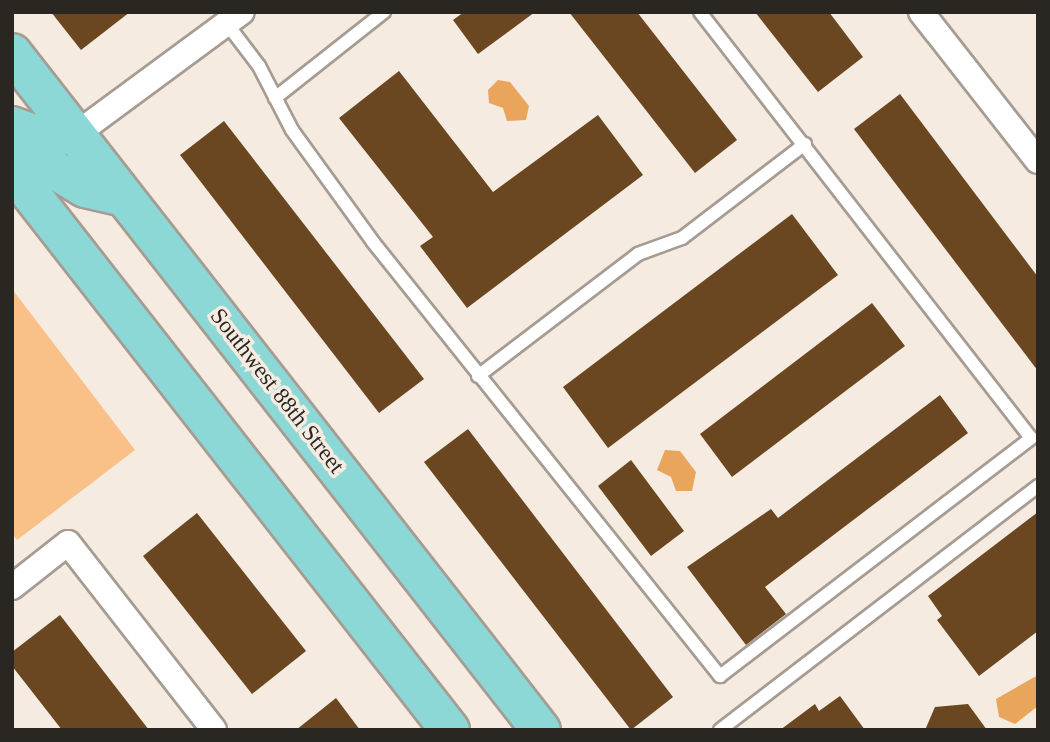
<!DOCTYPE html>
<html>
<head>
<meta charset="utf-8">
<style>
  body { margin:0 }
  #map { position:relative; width:1050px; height:742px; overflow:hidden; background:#f5ebe0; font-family:Georgia,serif }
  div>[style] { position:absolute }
  .green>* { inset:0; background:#f9c188 }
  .water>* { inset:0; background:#e9a55b }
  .building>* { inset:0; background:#6a4720 }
  .roads { filter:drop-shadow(2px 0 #a69c93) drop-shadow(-2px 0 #a69c93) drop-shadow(0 2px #a69c93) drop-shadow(0 -2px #a69c93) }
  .service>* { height:12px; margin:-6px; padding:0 6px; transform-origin:6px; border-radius:6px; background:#fff }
  .minor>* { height:24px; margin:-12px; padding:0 12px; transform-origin:12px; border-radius:12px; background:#fff }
  .primary>* { height:38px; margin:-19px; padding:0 19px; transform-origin:19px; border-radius:19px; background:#8bd8d7 }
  span { translate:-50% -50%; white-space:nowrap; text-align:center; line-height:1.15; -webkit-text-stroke:7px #f5ebe0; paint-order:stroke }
  .street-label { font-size:23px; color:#2a2622 }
  .frame { position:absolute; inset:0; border:14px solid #2a2622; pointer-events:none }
</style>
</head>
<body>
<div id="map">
  <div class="green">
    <div style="clip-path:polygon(12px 289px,135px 450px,17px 540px,12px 533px)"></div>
  </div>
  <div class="water">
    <div style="clip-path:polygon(498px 80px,510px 82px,529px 106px,526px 120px,507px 121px,503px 108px,489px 103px,488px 90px)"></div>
    <div style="clip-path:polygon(665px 450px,680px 451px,696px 472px,692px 491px,676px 491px,671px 477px,657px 470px)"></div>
    <div style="clip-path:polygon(1038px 675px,1038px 706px,1015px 724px,999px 717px,996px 699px)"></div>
  </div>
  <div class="building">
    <div style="clip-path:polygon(51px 12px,130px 12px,81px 50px)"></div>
    <div style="clip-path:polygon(464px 12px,535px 12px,478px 54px,453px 20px)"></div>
    <div style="clip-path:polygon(569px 12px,637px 12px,737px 140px,695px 173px)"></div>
    <div style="clip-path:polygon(755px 12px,829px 12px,863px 57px,818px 92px)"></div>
    <div style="clip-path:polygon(399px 71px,493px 192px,598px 115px,643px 175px,467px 308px,420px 246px,433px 237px,339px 118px)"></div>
    <div style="clip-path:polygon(900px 94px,1038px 277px,1038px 371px,854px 129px)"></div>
    <div style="clip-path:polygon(224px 121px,424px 379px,379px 413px,180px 155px)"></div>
    <div style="clip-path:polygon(792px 214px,838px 275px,608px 448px,563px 387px)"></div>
    <div style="clip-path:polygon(872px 303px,905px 346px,732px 477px,700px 434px)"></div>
    <div style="clip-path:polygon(940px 395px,968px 433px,765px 587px,786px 614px,746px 645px,687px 567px,771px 509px,778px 518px)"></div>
    <div style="clip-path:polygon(468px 429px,673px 697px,631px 730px,424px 462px)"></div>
    <div style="clip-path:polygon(631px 460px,684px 531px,651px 556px,598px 486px)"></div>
    <div style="clip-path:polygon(1038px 512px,1038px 631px,979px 676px,937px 620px,942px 616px,928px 596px)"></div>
    <div style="clip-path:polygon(197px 513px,306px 651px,252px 694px,143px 556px)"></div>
    <div style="clip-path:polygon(60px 615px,149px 730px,62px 730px,12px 666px,12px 652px)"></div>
    <div style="clip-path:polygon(840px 696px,865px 730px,780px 730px,815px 704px,819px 711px)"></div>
    <div style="clip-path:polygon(336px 698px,360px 730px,296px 730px)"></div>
    <div style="clip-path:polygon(968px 704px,987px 730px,925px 730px,935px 707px)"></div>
  </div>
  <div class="roads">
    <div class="service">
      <div style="left:227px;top:24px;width:53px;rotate:52.7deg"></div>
      <div style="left:259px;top:66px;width:72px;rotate:62.7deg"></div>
      <div style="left:292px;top:130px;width:138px;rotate:54.1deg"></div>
      <div style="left:373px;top:242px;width:556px;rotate:51.36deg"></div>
      <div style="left:720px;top:676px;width:392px;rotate:-37.4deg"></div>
      <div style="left:1031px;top:438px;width:539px;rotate:-127.85deg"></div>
      <div style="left:275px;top:98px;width:139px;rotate:-38.3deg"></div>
      <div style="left:478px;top:376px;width:201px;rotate:-37.3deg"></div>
      <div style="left:638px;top:254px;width:47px;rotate:-20deg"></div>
      <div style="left:682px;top:238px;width:155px;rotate:-37.4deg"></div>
      <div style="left:720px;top:730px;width:401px;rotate:-37.5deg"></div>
    </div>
    <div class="minor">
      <div style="left:921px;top:12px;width:189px;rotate:51.9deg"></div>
      <div style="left:75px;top:135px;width:207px;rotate:-36.4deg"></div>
      <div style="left:12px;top:587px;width:71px;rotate:-38.2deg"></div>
      <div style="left:68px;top:543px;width:237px;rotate:52deg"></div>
    </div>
    <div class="primary">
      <div style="left:12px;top:53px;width:859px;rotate:52deg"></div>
      <div style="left:12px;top:126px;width:27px;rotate:20deg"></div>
      <div style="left:37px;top:135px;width:38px"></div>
      <div style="left:12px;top:156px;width:37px;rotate:16deg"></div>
      <div style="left:48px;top:166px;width:43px;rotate:30.7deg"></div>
      <div style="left:85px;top:188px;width:40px;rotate:13deg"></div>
      <div style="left:12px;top:170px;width:711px;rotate:51.97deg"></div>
    </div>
  </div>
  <div class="street-label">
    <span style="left:277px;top:391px;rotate:52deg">Southwest 88th Street</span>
  </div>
  <div class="frame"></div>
</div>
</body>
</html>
